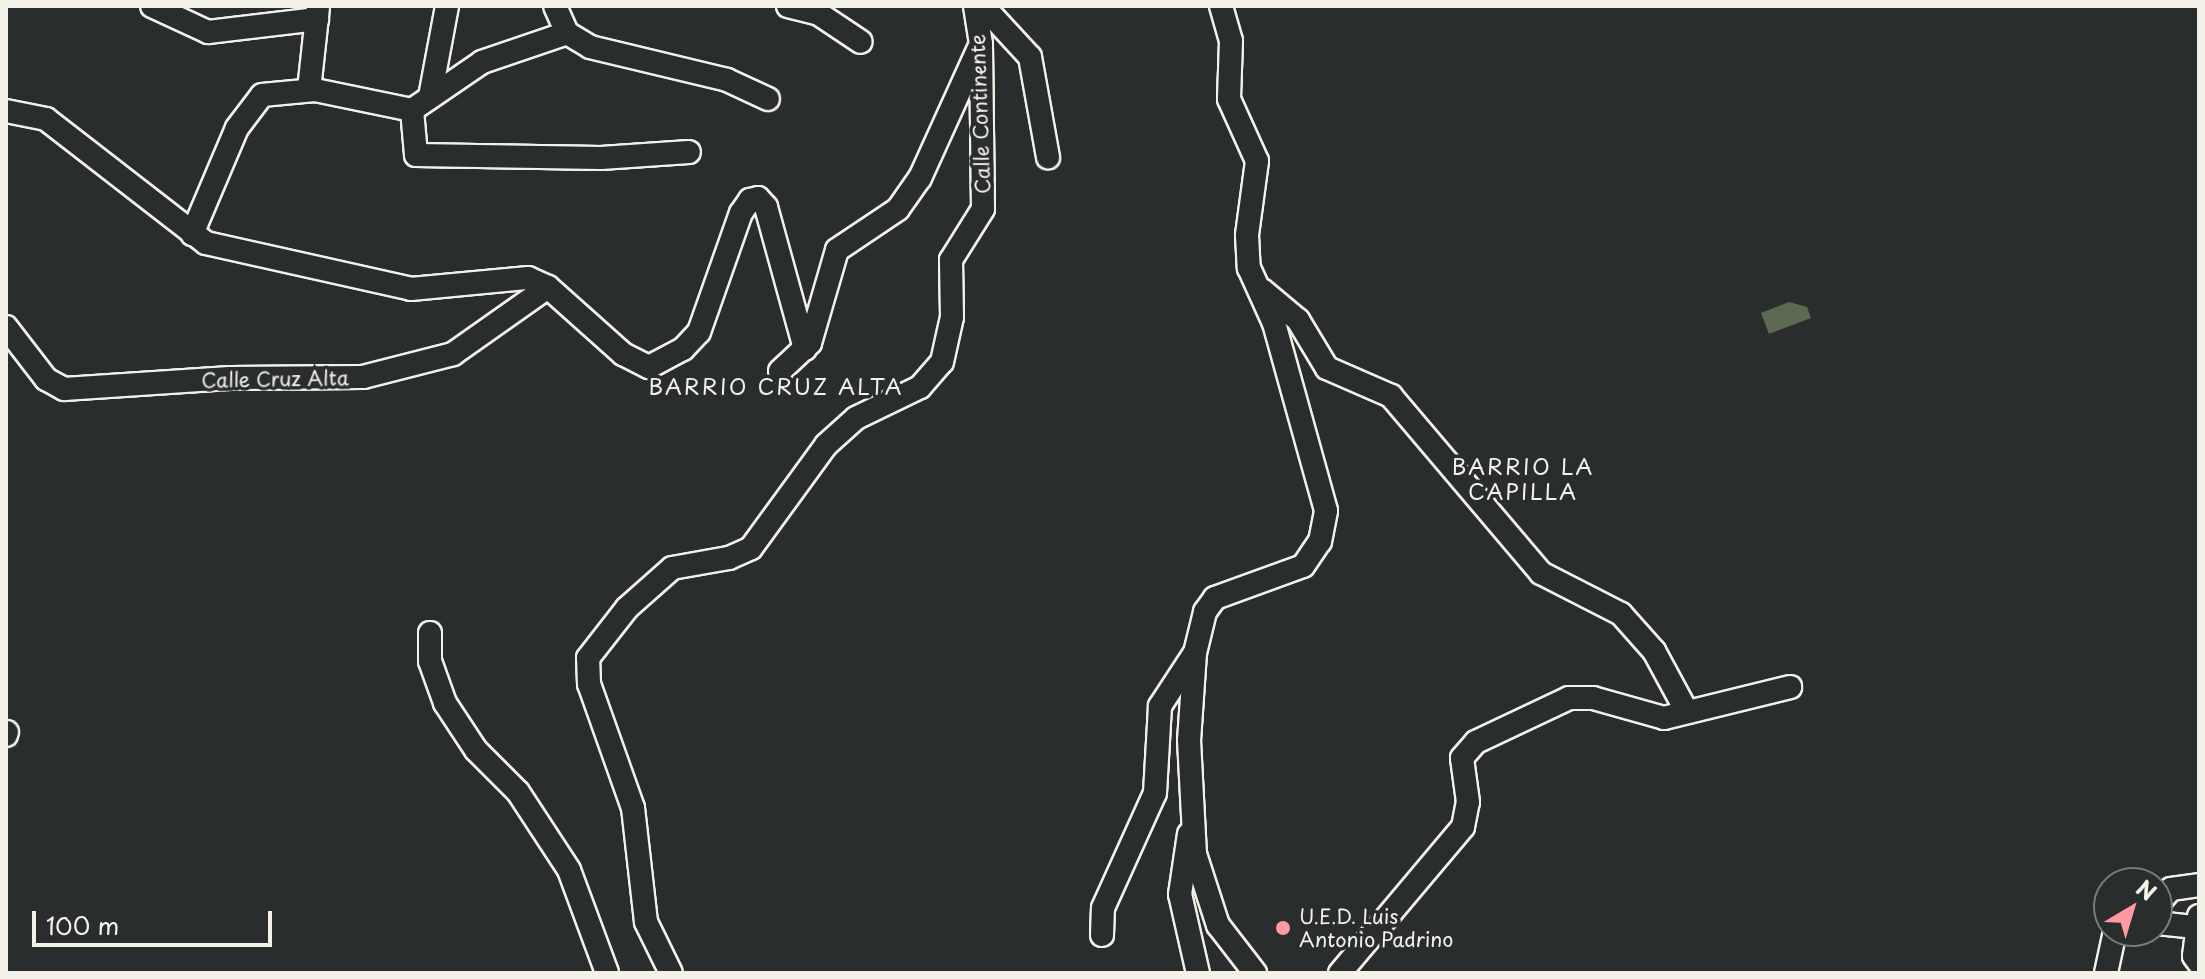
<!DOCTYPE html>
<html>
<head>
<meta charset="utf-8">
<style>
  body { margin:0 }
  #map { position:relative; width:2205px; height:979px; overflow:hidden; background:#2a2d2e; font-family:"Playpen Sans",sans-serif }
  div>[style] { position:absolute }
  .green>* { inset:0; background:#5c6a52 }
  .roads { filter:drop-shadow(2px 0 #f4f1e8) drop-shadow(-2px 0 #f4f1e8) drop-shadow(0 2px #f4f1e8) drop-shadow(0 -2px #f4f1e8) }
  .minor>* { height:22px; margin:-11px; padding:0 11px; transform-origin:11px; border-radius:11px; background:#2a2d2e }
  .dots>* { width:22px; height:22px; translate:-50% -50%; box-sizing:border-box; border:4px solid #2a2d2e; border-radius:50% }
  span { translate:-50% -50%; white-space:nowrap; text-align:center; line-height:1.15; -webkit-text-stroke:7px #2a2d2e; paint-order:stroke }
  .street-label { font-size:20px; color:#f4f1e8 }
  .poi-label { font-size:20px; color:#f4f1e8 }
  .left { translate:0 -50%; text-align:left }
  .neighbourhood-label { font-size:22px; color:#f4f1e8; letter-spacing:2px }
  .frame { position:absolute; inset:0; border:8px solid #f4f1e8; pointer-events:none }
  .north { position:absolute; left:2093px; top:867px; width:80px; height:80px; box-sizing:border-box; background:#2a2d2e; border:2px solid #7b7b78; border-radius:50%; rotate:38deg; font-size:22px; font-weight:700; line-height:32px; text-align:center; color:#f4f1e8 }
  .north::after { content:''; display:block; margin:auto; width:28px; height:36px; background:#ff9aa2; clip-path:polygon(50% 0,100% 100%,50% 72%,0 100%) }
  .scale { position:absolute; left:32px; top:911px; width:240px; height:36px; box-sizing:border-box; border:4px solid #f4f1e8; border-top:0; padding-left:10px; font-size:24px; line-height:28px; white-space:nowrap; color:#f4f1e8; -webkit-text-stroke:6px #2a2d2e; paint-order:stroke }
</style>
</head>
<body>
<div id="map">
  <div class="green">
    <div style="clip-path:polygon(1789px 302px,1807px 307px,1811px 318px,1769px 334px,1761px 313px)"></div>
  </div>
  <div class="roads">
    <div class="minor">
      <div style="left:152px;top:6px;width:62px;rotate:24.9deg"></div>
      <div style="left:208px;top:32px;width:110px;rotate:-6.8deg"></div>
      <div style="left:555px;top:6px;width:30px;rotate:66deg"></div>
      <div style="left:788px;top:6px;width:32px;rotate:14deg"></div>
      <div style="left:819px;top:14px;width:50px;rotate:33.7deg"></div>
      <div style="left:983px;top:6px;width:69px;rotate:47.3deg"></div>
      <div style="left:1030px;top:57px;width:102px;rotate:79.8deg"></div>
      <div style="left:1221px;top:6px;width:36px;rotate:74deg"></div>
      <div style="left:1231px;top:41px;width:58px;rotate:92deg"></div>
      <div style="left:1229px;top:99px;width:68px;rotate:65.7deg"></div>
      <div style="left:1257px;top:161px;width:75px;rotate:97.7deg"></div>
      <div style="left:1247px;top:235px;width:33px;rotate:87deg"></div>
      <div style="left:1249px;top:268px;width:60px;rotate:65.6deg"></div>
      <div style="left:1274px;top:323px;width:195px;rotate:74.5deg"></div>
      <div style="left:1326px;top:511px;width:31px;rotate:101deg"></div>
      <div style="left:1320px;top:541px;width:30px;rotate:124deg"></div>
      <div style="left:1303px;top:566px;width:94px;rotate:160deg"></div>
      <div style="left:1215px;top:598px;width:17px;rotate:126deg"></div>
      <div style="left:1205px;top:612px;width:42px;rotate:103.7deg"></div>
      <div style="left:1195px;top:653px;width:87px;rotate:93.9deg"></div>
      <div style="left:1189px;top:740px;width:114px;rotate:87deg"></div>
      <div style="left:1195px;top:854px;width:75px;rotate:72.1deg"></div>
      <div style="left:1218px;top:925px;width:61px;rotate:52.4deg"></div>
      <div style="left:567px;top:33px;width:27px;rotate:31deg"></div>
      <div style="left:590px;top:47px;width:141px;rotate:13.5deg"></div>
      <div style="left:727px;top:80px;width:45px;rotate:24.9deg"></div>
      <div style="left:309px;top:90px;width:83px;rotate:-83.8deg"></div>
      <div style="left:430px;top:97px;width:93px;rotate:-79.4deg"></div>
      <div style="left:412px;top:110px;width:45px;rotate:84.9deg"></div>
      <div style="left:416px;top:155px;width:185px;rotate:0.9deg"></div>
      <div style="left:601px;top:158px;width:88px;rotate:-3.9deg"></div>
      <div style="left:6px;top:111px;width:41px;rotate:11.3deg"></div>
      <div style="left:46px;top:119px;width:202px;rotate:37.8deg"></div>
      <div style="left:206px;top:243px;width:210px;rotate:12.6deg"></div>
      <div style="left:411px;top:289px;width:118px;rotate:-5.4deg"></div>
      <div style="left:528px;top:278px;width:22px;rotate:24deg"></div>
      <div style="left:548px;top:287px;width:101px;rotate:41.8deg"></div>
      <div style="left:623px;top:354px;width:29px;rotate:27deg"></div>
      <div style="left:649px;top:367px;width:38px;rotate:-28deg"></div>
      <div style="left:683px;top:349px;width:23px;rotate:-47deg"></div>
      <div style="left:699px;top:332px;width:126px;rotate:-70.6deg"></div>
      <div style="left:741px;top:213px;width:16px;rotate:-55deg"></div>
      <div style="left:750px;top:200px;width:8px;rotate:-14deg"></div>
      <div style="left:758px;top:198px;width:12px;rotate:48deg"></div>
      <div style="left:766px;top:207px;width:147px;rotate:74.6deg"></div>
      <div style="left:192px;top:234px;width:115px;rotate:-67deg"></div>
      <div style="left:237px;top:128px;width:41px;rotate:-52.9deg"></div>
      <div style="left:262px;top:95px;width:53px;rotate:-5.4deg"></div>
      <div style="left:315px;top:90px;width:99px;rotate:11.7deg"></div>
      <div style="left:412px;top:110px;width:85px;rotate:-34.4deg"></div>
      <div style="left:482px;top:62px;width:90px;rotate:-18.8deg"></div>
      <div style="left:1262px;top:290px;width:47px;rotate:39.8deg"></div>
      <div style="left:1298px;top:320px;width:56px;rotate:58.9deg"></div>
      <div style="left:1327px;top:368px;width:70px;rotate:23.6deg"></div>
      <div style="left:1391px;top:396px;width:232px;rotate:49.7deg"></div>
      <div style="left:1541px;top:573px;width:90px;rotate:27.1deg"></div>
      <div style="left:1621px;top:614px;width:50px;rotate:48.3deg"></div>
      <div style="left:1654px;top:651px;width:69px;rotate:61.6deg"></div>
      <div style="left:6px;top:327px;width:66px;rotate:52.4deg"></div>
      <div style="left:46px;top:379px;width:21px;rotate:29deg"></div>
      <div style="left:64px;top:389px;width:166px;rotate:-3.8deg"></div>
      <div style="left:230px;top:378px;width:133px;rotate:-0.4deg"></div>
      <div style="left:363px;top:377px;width:93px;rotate:-14.3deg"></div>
      <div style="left:453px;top:354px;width:116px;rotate:-35.2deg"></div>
      <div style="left:780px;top:371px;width:41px;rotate:-43deg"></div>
      <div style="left:810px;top:343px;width:97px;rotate:-73.8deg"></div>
      <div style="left:837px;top:250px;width:73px;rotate:-33.9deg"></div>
      <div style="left:898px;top:209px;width:38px;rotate:-55deg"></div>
      <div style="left:920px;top:178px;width:141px;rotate:-65.6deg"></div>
      <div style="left:430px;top:633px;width:28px;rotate:90deg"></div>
      <div style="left:430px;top:661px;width:45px;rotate:70.3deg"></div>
      <div style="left:445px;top:703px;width:56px;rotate:56.6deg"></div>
      <div style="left:476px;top:750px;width:59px;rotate:45deg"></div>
      <div style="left:518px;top:792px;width:93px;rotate:56.8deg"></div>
      <div style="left:569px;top:870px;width:110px;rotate:69.7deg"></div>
      <div style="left:6px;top:735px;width:3px;rotate:-72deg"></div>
      <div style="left:1189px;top:834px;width:61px;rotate:98.5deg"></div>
      <div style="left:1180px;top:894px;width:81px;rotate:77.2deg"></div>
      <div style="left:2157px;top:905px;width:21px;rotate:-49deg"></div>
      <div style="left:2171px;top:889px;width:28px;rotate:-8deg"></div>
      <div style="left:2199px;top:916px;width:40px;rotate:97.1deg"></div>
      <div style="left:2194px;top:956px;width:9px;rotate:54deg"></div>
      <div style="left:2157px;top:923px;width:39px;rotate:6deg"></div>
      <div style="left:1102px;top:935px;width:27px;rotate:-88deg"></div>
      <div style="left:1103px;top:908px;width:126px;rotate:-65.7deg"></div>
      <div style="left:1155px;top:793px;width:87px;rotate:-86.7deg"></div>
      <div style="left:1160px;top:706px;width:62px;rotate:-56.8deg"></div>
      <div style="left:671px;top:973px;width:57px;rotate:-116.1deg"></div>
      <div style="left:646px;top:922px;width:115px;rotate:-96.5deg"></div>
      <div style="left:633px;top:808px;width:132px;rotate:-109.5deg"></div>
      <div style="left:589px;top:684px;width:26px;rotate:-92deg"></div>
      <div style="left:588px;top:658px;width:63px;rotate:-52deg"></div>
      <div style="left:627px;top:608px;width:60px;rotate:-41.6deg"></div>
      <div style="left:672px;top:568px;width:58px;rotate:-10deg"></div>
      <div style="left:729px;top:558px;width:24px;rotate:-24deg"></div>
      <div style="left:751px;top:548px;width:127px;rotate:-53.9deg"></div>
      <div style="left:826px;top:445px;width:40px;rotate:-42deg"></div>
      <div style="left:856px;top:418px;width:71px;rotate:-25.8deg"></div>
      <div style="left:920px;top:387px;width:33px;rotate:-49deg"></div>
      <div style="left:942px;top:362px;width:46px;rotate:-77.5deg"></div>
      <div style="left:952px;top:317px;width:57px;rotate:-91deg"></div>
      <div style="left:951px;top:260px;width:60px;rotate:-57.9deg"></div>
      <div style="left:983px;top:209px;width:165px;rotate:-90.7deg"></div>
      <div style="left:981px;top:44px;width:38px;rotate:-99deg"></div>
      <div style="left:1340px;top:973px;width:191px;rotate:-49.9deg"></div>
      <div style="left:1463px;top:827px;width:25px;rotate:-79deg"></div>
      <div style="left:1468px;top:802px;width:44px;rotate:-97.8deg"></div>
      <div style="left:1462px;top:758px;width:21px;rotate:-49deg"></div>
      <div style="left:1476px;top:742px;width:103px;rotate:-25.3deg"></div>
      <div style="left:1569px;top:698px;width:24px"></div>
      <div style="left:1593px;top:698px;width:74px;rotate:15.7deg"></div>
      <div style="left:1664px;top:718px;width:130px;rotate:-13.8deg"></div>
      <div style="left:2106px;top:973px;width:43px;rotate:-77.9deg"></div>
    </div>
  </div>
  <div class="dots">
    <div style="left:1283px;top:928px;background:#ff9aa2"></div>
  </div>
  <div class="street-label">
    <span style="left:980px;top:114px;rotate:-92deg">Calle Continente</span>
    <span style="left:275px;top:379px;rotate:-1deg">Calle Cruz Alta</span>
  </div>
  <div class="poi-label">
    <span class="left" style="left:1299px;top:928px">U.E.D. Luis<br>Antonio Padrino</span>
  </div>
  <div class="neighbourhood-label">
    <span style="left:776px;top:386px">BARRIO CRUZ ALTA</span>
    <span style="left:1523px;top:478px">BARRIO LA<br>CAPILLA</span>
  </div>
  <div class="frame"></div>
  <div class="north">N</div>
  <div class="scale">100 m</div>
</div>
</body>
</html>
